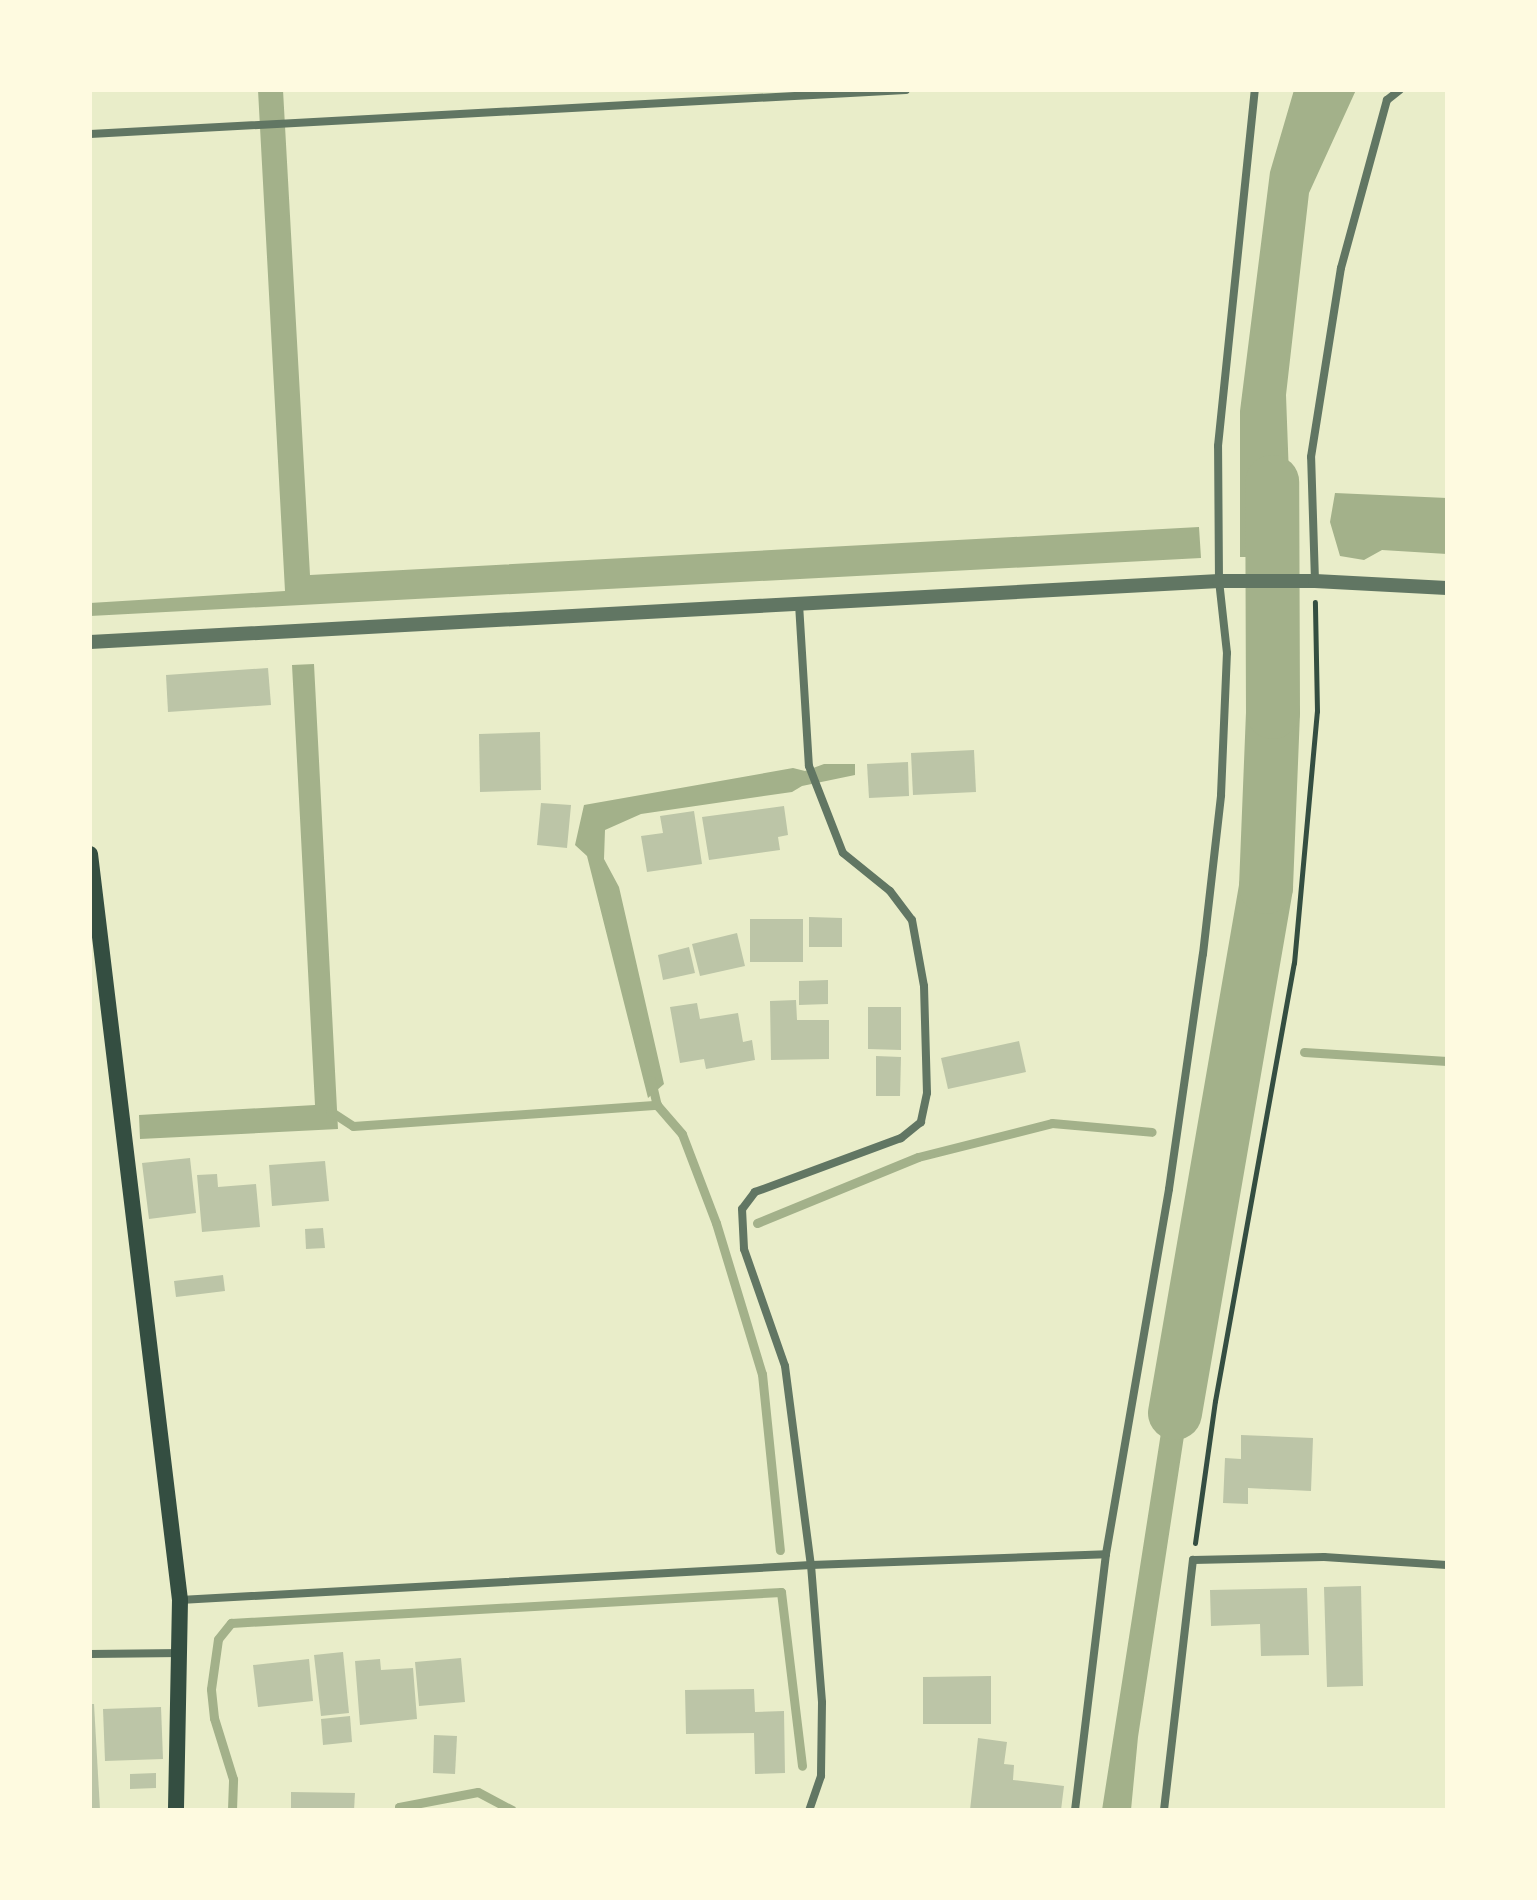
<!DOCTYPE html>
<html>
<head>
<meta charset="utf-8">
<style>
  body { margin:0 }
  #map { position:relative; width:1537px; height:1900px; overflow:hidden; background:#e9edc9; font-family:"Titillium Web",sans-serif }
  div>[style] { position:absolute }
  .water>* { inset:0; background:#a3b18a }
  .stream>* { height:9px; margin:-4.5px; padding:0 4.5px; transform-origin:4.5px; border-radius:4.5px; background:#a3b18a }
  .river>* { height:54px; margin:-27px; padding:0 27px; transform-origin:27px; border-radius:27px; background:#a3b18a }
  .building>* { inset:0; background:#bcc5a7 }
  .path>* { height:5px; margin:-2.5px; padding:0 2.5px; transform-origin:2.5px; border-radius:2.5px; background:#344e41 }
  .minor>* { height:8px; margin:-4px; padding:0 4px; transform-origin:4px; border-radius:4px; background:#617663 }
  .tertiary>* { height:14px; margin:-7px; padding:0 7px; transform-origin:7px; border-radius:7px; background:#617663 }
  .secondary>* { height:16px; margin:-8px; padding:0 8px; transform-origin:8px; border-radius:8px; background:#344e41 }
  span { translate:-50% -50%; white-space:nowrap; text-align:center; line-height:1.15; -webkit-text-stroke:7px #fefae0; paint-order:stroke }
  .frame { position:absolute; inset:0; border:92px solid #fefae0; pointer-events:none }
</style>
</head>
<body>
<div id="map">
  <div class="water">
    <div style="clip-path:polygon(258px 90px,283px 90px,310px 575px,1199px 527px,1201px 558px,90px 616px,90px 603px,285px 591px)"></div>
    <div style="clip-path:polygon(1294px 90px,1356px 90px,1309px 193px,1286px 395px,1292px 557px,1240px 557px,1240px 411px,1270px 172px)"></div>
    <div style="clip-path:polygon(1335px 493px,1447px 498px,1447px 554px,1382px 550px,1364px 560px,1340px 556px,1330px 522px)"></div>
    <div style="clip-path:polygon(314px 664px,338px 1129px,140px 1139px,139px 1115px,315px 1105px,292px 665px)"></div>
    <div style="clip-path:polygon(824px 764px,855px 764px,855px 775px,802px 786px,792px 792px,641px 814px,605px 830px,604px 859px,619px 887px,664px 1084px,648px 1098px,587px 856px,575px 845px,584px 805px,793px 768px,805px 771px)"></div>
    <div style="clip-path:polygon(1199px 1338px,1138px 1737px,1131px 1810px,1102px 1810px,1175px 1343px)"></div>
  </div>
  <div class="stream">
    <div style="left:1304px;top:1052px;width:143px;rotate:3.6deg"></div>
    <div style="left:651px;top:1080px;width:26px;rotate:77deg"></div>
    <div style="left:657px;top:1105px;width:38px;rotate:49deg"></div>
    <div style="left:682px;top:1134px;width:95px;rotate:69.1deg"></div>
    <div style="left:716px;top:1223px;width:158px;rotate:73.1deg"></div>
    <div style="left:762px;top:1374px;width:177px;rotate:84.2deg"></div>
    <div style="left:330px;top:1111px;width:27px;rotate:33deg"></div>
    <div style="left:353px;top:1126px;width:305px;rotate:-4deg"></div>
    <div style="left:757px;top:1223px;width:174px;rotate:-22.3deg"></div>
    <div style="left:918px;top:1157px;width:138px;rotate:-14.2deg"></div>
    <div style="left:1052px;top:1123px;width:100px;rotate:5.1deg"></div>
    <div style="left:232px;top:1810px;width:31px;rotate:-88deg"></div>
    <div style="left:233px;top:1779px;width:64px;rotate:-107.3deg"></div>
    <div style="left:214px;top:1718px;width:29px;rotate:-96deg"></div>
    <div style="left:211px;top:1689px;width:50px;rotate:-82deg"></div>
    <div style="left:218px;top:1639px;width:21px;rotate:-51deg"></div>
    <div style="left:231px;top:1623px;width:551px;rotate:-3.23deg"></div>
    <div style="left:781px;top:1592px;width:175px;rotate:83.1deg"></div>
    <div style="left:399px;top:1810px;width:3px;rotate:-90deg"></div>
    <div style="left:399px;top:1807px;width:80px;rotate:-10.8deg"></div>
    <div style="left:478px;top:1792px;width:38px;rotate:28deg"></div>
  </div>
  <div class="river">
    <div style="left:1175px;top:1413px;width:534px;rotate:-80.18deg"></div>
    <div style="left:1266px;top:887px;width:175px;rotate:-87.7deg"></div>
    <div style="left:1273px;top:712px;width:230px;rotate:-90.2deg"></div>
  </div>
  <div class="building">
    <div style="clip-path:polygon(268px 668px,271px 705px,168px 712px,166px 675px)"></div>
    <div style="clip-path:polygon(540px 732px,541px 790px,480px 792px,479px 734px)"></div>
    <div style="clip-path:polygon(974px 750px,976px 792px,913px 795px,911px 753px)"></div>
    <div style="clip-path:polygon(908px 762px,909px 796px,869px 798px,867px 764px)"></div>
    <div style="clip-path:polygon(541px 803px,571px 805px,567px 848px,537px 845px)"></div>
    <div style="clip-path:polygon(784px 806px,788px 835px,778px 837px,780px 850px,709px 860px,702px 817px)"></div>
    <div style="clip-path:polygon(694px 811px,702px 864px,647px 872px,641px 836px,663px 833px,660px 816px)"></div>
    <div style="clip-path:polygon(809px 917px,842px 918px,842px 947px,809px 947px)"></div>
    <div style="clip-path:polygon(750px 919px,803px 919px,803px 962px,750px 962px)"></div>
    <div style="clip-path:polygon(737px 933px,745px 966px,700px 976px,692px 944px)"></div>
    <div style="clip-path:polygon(689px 947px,695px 973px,663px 980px,658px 955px)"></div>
    <div style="clip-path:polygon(828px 980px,828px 1004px,799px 1005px,799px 981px)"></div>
    <div style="clip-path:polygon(796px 1000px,797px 1020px,829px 1020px,829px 1059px,771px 1060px,770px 1001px)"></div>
    <div style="clip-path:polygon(697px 1003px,700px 1019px,738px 1013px,743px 1042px,752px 1040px,755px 1060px,706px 1069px,704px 1059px,680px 1063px,670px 1007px)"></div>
    <div style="clip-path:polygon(868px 1007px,901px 1007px,901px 1050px,868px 1049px)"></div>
    <div style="clip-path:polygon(1019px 1041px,1026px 1072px,948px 1089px,941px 1058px)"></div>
    <div style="clip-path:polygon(876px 1056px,901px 1057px,900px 1096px,876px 1096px)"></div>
    <div style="clip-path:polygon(190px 1158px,196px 1213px,149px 1219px,142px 1163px)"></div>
    <div style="clip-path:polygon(325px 1161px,329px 1201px,272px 1206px,269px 1165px)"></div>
    <div style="clip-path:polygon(217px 1174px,218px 1187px,256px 1184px,260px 1227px,202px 1232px,197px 1175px)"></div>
    <div style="clip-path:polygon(323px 1228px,325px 1248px,306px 1249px,305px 1229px)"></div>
    <div style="clip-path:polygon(223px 1275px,225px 1291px,176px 1297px,174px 1281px)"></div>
    <div style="clip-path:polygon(1241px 1435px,1313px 1438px,1311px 1491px,1248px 1488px,1248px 1504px,1223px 1503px,1225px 1458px,1241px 1459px)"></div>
    <div style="clip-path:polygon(1361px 1586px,1363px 1686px,1327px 1687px,1324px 1587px)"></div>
    <div style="clip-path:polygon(1307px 1588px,1309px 1655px,1261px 1656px,1260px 1624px,1211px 1626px,1210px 1590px)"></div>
    <div style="clip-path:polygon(343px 1652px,349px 1713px,321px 1716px,314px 1655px)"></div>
    <div style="clip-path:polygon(461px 1658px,465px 1702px,419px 1706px,415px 1662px)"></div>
    <div style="clip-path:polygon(309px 1659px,313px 1701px,258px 1707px,253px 1665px)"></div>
    <div style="clip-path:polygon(380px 1659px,381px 1670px,413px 1668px,417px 1719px,360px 1725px,355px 1661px)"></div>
    <div style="clip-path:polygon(991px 1676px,991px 1724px,923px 1724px,923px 1677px)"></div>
    <div style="clip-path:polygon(754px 1689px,755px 1712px,784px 1711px,785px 1773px,755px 1774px,754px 1733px,686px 1734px,685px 1690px)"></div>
    <div style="clip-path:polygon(90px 1704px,94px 1704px,100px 1810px,90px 1810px)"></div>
    <div style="clip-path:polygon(161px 1707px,163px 1759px,105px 1761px,103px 1709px)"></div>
    <div style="clip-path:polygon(350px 1716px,352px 1742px,323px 1745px,321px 1719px)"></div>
    <div style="clip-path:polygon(434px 1735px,457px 1736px,455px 1774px,433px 1773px)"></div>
    <div style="clip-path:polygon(978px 1738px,1007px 1742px,1004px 1764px,1014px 1765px,1013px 1780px,1064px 1786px,1061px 1810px,970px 1810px)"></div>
    <div style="clip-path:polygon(156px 1773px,156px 1788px,130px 1789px,130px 1774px)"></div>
    <div style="clip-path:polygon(291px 1792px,355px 1793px,354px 1810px,291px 1810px)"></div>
  </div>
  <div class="path">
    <div style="left:1195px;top:1543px;width:143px;rotate:-82deg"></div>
    <div style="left:1215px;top:1401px;width:445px;rotate:-79.8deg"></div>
    <div style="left:1294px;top:963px;width:253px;rotate:-84.8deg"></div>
    <div style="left:1317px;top:711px;width:109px;rotate:-91.1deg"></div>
  </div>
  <div class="minor">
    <div style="left:90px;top:134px;width:817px;rotate:-3.09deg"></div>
    <div style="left:1315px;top:581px;width:124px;rotate:-91.8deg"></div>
    <div style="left:1311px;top:457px;width:191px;rotate:-81deg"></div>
    <div style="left:1341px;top:268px;width:174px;rotate:-74.7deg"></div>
    <div style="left:1387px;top:100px;width:16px;rotate:-38deg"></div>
    <div style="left:799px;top:604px;width:162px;rotate:86.5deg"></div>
    <div style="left:809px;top:766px;width:93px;rotate:68.7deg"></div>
    <div style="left:843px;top:853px;width:60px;rotate:39deg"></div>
    <div style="left:890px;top:891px;width:36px;rotate:53deg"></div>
    <div style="left:912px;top:920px;width:67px;rotate:79.7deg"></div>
    <div style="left:924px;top:986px;width:107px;rotate:88.4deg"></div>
    <div style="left:927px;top:1093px;width:30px;rotate:102deg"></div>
    <div style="left:921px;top:1122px;width:26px;rotate:141deg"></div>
    <div style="left:901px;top:1138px;width:156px;rotate:159.7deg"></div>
    <div style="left:755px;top:1192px;width:21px;rotate:127deg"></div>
    <div style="left:742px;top:1209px;width:40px;rotate:87.1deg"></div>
    <div style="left:744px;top:1249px;width:124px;rotate:70.7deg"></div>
    <div style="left:785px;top:1366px;width:201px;rotate:82.6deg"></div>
    <div style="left:811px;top:1565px;width:138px;rotate:85.4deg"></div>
    <div style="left:822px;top:1703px;width:73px;rotate:90.8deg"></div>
    <div style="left:821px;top:1776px;width:36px;rotate:109deg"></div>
    <div style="left:1106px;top:1554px;width:370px;rotate:-80.2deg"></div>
    <div style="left:1169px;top:1189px;width:237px;rotate:-81.8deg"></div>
    <div style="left:1203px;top:954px;width:160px;rotate:-83.5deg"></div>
    <div style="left:1221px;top:795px;width:142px;rotate:-87.6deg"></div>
    <div style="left:1227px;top:653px;width:72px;rotate:-96.3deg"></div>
    <div style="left:1219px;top:581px;width:135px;rotate:-90.4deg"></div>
    <div style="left:1218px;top:446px;width:358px;rotate:-84.1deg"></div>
    <div style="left:180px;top:1600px;width:632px;rotate:-3.17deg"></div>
    <div style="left:811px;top:1565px;width:295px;rotate:-2.1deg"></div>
    <div style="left:1106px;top:1554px;width:258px;rotate:96.9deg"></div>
    <div style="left:90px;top:1654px;width:91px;rotate:-0.6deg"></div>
    <div style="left:1164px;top:1810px;width:252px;rotate:-83.4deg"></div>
    <div style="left:1193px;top:1560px;width:131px;rotate:-1.3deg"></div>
    <div style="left:1324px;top:1557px;width:123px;rotate:3.7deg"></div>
  </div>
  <div class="tertiary">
    <div style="left:90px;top:642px;width:1131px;rotate:-3.09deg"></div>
    <div style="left:1219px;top:581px;width:96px"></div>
    <div style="left:1315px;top:581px;width:132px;rotate:3deg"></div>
  </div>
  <div class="secondary">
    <div style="left:90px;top:854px;width:751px;rotate:83.12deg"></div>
    <div style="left:180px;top:1600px;width:210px;rotate:91.1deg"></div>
  </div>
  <div class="frame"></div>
</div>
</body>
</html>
